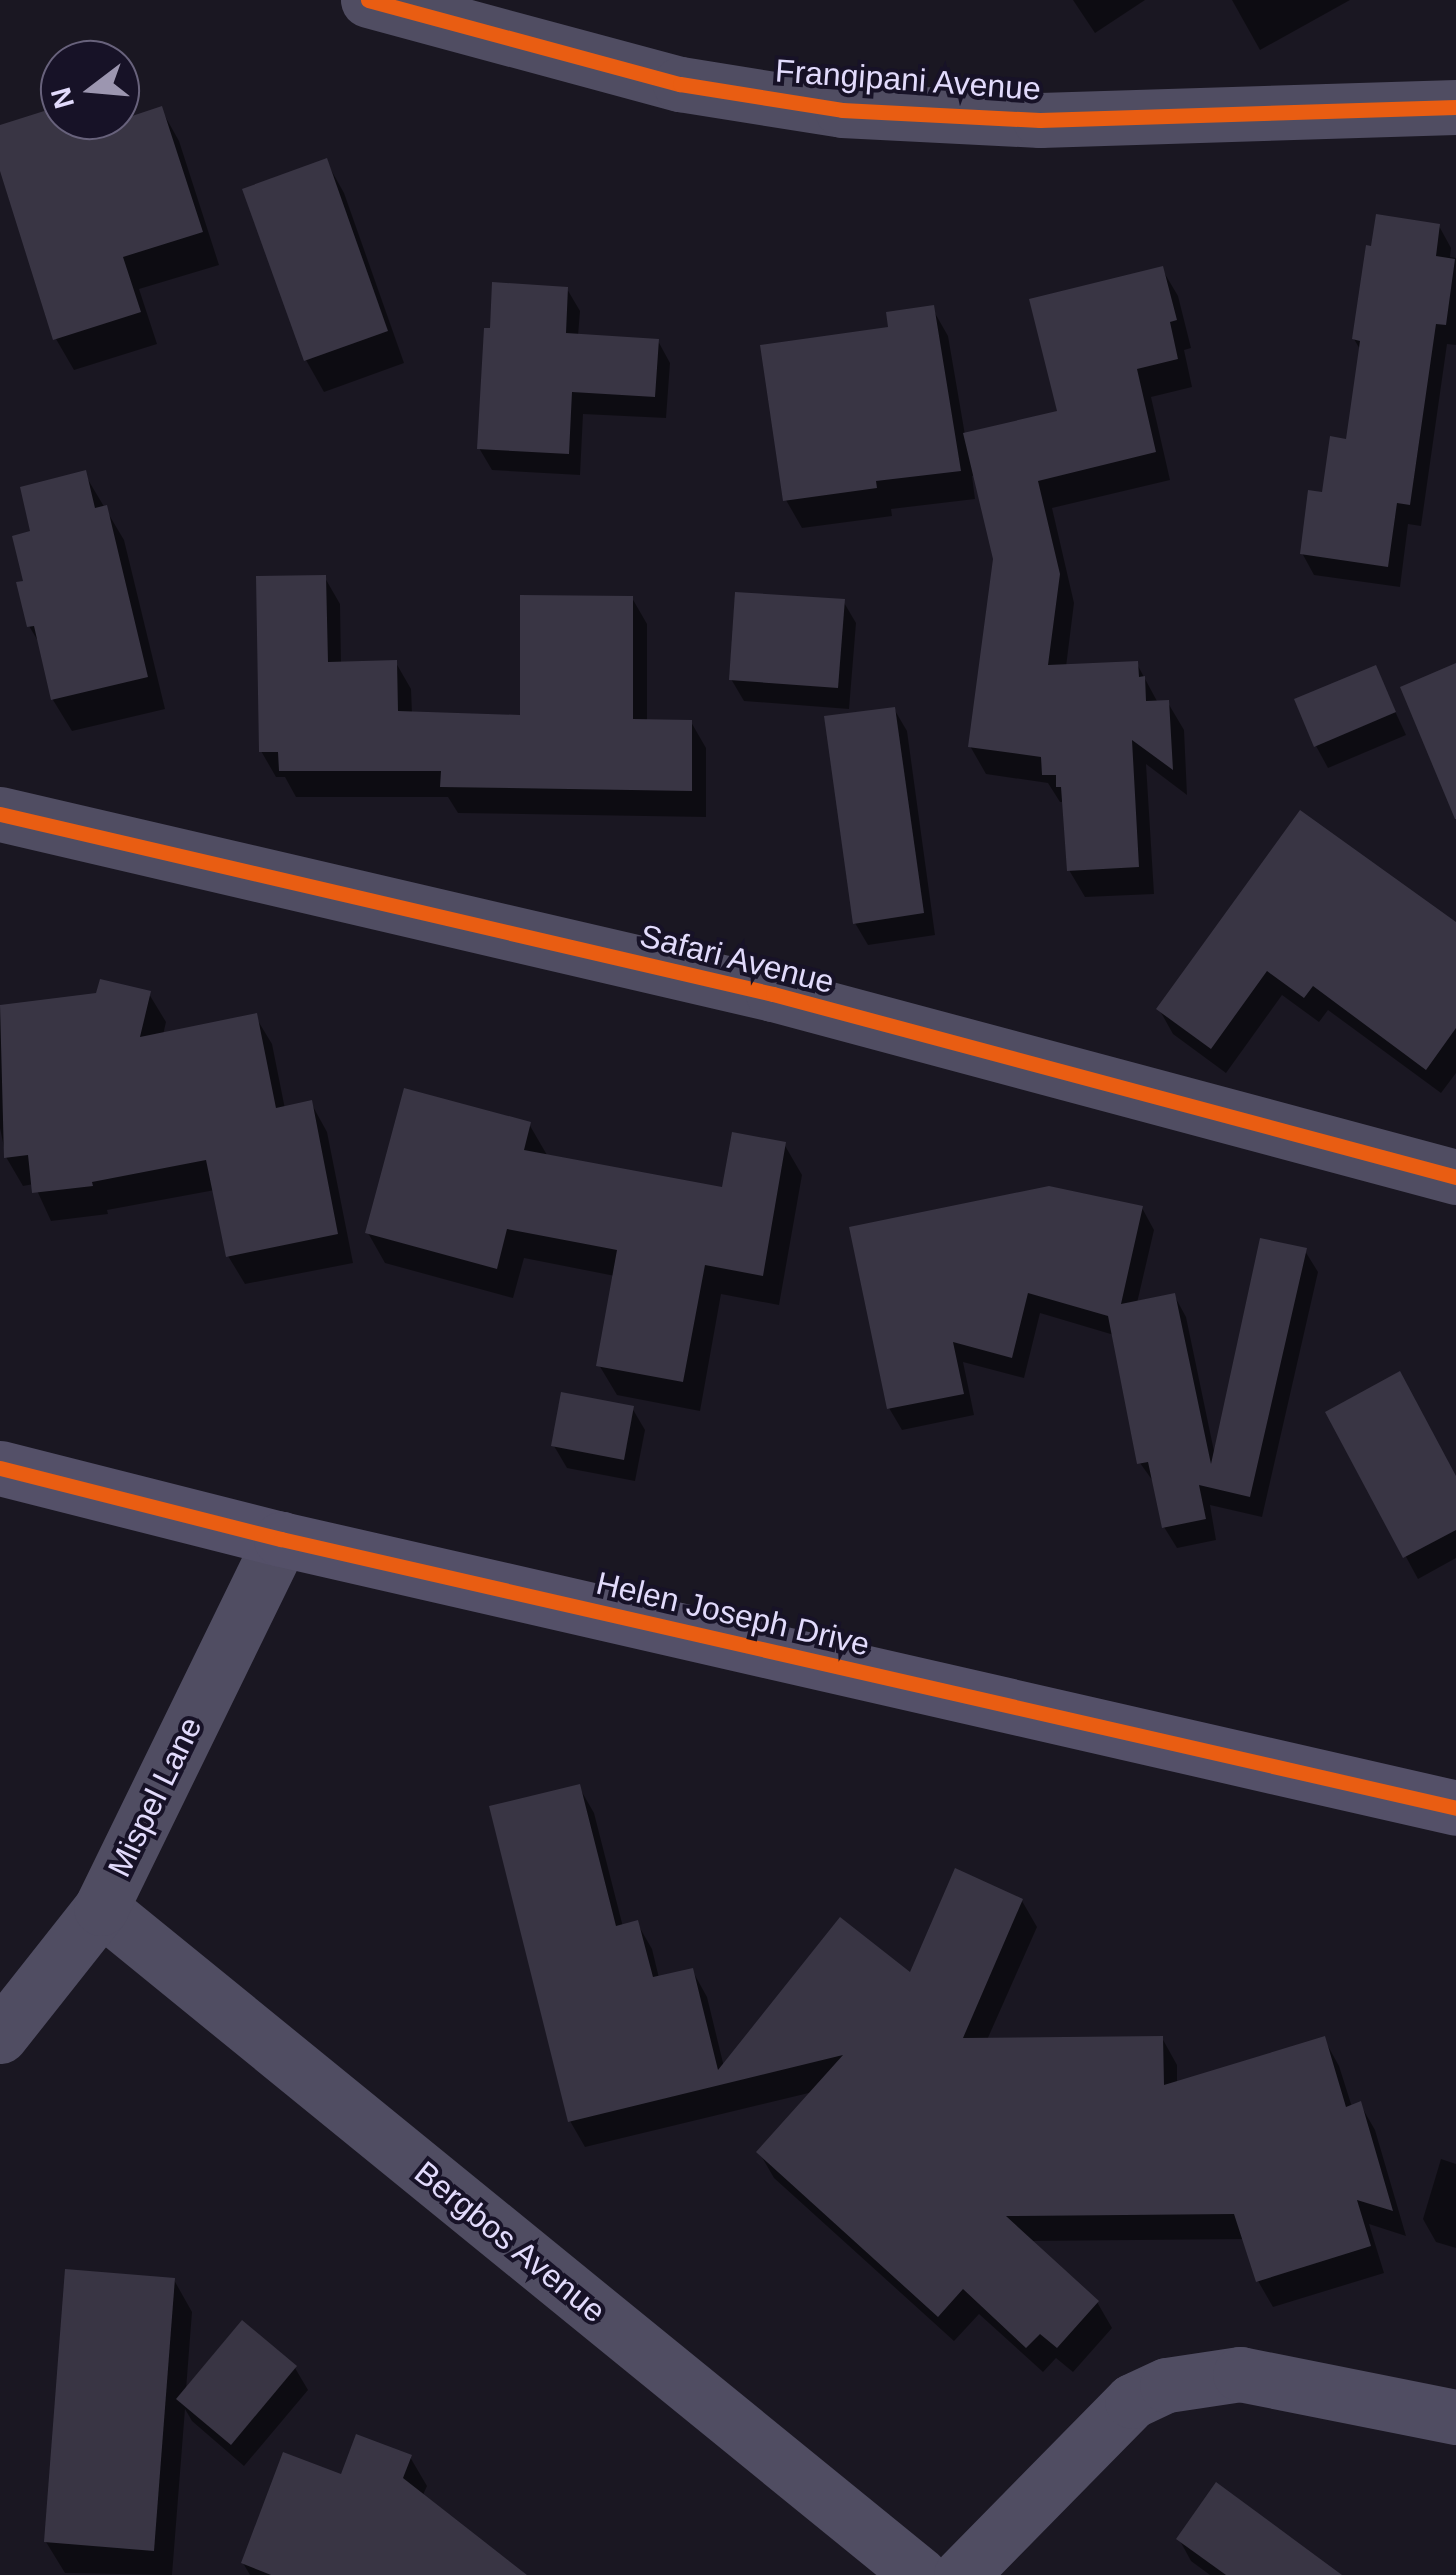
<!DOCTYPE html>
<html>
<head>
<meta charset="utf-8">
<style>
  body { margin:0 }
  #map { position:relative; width:1456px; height:2575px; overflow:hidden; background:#1a1722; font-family:Arial,sans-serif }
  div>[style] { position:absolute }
  .shadow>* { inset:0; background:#0007 }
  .building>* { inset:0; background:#393544 }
  .street>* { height:55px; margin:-27.5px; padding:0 27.5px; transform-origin:27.5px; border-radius:27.5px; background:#504d62 }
  .secondary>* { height:55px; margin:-27.5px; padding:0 27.5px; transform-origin:27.5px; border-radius:27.5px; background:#545068 }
  .cycleway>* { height:15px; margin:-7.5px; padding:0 7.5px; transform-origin:7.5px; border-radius:7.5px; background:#e95d12 }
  span { translate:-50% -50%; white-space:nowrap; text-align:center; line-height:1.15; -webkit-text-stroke:8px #171227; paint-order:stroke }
  .street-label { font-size:32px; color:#e2dbfc }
  .north { position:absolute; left:40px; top:40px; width:100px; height:100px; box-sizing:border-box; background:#171227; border:2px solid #68627c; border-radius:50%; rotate:254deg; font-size:28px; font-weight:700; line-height:40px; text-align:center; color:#e2dbfc }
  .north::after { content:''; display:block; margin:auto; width:35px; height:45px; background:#9c96b0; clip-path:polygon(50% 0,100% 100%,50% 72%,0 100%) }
</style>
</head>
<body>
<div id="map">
  <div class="shadow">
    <div style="clip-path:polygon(1073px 0,1145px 0,1095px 33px)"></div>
    <div style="clip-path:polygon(1232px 0,1350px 0,1260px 50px)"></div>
    <div style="clip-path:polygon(60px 109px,60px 120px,82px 120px,89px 132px,161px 109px,179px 141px,219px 265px,139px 289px,157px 344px,74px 370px,56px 339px,0 163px,0 128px)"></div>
    <div style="clip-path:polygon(326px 161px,344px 193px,404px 363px,324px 392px,306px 360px)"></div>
    <div style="clip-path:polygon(1439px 226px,1451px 248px,1450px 257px,1456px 258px,1456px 345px,1447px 344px,1421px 526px,1408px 524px,1400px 587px,1314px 575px,1302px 553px,1348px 442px,1361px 351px,1354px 339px)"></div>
    <div style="clip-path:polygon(1162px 269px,1178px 296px,1191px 348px,1184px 350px,1192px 387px,1151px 397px,1170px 480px,1052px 508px,1074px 603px,1066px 667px,1137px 664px,1158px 703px,1168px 703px,1184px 730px,1187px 795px,1146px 764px,1154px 894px,1085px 897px,1069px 870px,1065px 802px,1060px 802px,1048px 783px,986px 774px,970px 746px,995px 558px,976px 475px,972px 476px,975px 499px,891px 509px,892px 516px,802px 528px,786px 500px,891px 329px,932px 308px,948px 336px,965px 435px,1060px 413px)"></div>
    <div style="clip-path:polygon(567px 289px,580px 311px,578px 336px,658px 341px,670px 363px,666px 418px,583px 414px,580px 475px,492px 470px,479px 448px)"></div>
    <div style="clip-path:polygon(84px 473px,124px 540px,165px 709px,72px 731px,53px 700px,41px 646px,29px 626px,26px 583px,33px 532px)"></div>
    <div style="clip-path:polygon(325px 578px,340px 604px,341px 664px,396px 663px,411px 689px,412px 714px,522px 717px,632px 598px,647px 624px,647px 721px,691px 722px,706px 748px,706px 817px,458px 813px,448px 797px,296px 797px,285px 777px,276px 777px,261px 751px)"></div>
    <div style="clip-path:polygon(843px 601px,856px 623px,849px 709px,744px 701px,731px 679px)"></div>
    <div style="clip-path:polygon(1375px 668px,1406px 735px,1328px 768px,1316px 746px)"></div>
    <div style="clip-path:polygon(894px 709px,907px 731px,935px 935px,868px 945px,855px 923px)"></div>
    <div style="clip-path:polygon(1300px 814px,1456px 927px,1456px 1073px,1441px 1093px,1328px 1010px,1319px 1022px,1282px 995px,1226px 1073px,1173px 1034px,1159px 1009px)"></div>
    <div style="clip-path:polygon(149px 994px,166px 1022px,163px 1035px,255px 1016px,272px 1044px,285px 1109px,311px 1103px,327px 1132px,353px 1263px,245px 1284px,228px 1256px,215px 1190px,107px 1210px,108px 1214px,51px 1221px,34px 1184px,23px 1186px,6px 1157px,0 1128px,0 1008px)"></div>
    <div style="clip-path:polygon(529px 1124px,547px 1155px,724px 1189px,784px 1144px,802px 1175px,779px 1305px,721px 1294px,700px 1411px,617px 1395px,599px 1365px,615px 1276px,524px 1258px,513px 1298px,385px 1263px,368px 1233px)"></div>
    <div style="clip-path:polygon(1142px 1208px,1154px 1230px,1137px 1303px,1174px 1295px,1186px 1317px,1215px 1456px,1305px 1251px,1318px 1272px,1262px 1517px,1210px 1505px,1216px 1540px,1177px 1548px,1164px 1527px,1155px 1484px,1140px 1463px,1114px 1335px,1040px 1313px,1024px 1378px,963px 1362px,974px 1415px,902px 1430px,889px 1408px,852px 1229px)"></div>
    <div style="clip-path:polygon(632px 1408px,645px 1430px,635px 1481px,567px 1468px,554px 1446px)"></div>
    <div style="clip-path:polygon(1328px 1413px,1456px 1479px,1456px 1558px,1418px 1579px)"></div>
    <div style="clip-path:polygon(579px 1787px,594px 1813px,623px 1927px,637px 1923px,652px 1949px,659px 1978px,692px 1970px,707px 1997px,724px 2067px,911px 1976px,1022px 1901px,1037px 1927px,987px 2040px,1162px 2038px,1177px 2065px,1177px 2084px,1324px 2039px,1339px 2066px,1352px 2107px,1360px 2104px,1375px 2130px,1406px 2236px,1369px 2224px,1384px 2273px,1273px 2307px,1258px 2281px,1245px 2239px,1031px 2241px,1097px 2302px,1112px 2328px,1073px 2372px,1056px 2358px,1043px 2372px,979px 2314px,954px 2341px,774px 2178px,759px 2152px,813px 2092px,585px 2147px,570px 2121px)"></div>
    <div style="clip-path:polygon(1441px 2159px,1456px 2164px,1456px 2248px,1436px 2242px,1423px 2219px)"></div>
    <div style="clip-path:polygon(174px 2280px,192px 2312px,186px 2390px,295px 2368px,308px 2390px,244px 2466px,192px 2421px,185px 2409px,172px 2575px,65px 2573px,46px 2542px)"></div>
    <div style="clip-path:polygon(410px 2457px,427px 2486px,422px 2497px,523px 2575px,250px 2575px,243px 2563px,342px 2477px)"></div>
    <div style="clip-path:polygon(1179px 2539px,1339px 2575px,1210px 2575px,1191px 2561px)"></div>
  </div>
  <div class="building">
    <div style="clip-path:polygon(60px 106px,60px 120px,120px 120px,162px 106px,203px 232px,123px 257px,141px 312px,53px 340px,0 171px,0 125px)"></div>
    <div style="clip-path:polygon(327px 158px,388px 331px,304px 361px,242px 189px)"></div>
    <div style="clip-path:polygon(1376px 214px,1440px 224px,1436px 256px,1455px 259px,1446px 325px,1436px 324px,1410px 505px,1397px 503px,1388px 567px,1300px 554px,1308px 490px,1322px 492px,1330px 436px,1346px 439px,1360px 341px,1352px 339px,1366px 245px,1371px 246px)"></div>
    <div style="clip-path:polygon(1163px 266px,1177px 320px,1170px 322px,1178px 359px,1137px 369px,1156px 452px,1038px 481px,1060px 574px,1048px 665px,1138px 661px,1139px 677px,1145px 676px,1146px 701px,1169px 700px,1173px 770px,1132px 740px,1139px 867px,1067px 871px,1061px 787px,1056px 787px,1056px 775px,1042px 775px,1041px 757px,968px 747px,993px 559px,963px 433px,1057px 411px,1029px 299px)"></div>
    <div style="clip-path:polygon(492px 282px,568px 287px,566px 333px,659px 339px,655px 397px,572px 392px,569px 454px,477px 449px,484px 328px,490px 328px)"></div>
    <div style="clip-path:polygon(934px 305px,961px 471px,876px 481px,877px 488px,783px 501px,760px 345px,888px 327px,886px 312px)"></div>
    <div style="clip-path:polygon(86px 470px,95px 508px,107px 505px,148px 677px,51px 700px,34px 626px,27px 627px,16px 582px,23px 581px,12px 536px,30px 531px,20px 487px)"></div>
    <div style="clip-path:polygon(326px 575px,328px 662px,397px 660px,398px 711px,520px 715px,520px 595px,633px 596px,633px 719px,692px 720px,692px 791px,440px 787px,441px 771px,279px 771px,278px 752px,259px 752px,256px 576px)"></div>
    <div style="clip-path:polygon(735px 592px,845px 599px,838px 688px,729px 680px)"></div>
    <div style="clip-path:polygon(1456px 663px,1456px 819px,1455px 819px,1400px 687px)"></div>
    <div style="clip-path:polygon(1376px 665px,1396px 712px,1314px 747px,1294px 699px)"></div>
    <div style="clip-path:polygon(895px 707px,924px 913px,853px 924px,824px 716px)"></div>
    <div style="clip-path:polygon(1300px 810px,1456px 922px,1456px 1028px,1426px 1070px,1313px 986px,1304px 998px,1267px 971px,1211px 1049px,1156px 1009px)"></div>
    <div style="clip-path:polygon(100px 979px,151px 991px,140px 1037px,257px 1013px,276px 1108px,312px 1100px,338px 1234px,226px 1257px,206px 1160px,92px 1182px,93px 1186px,32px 1193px,28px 1155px,4px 1158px,0 1005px,96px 993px)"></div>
    <div style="clip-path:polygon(404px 1088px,531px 1122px,524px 1150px,722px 1187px,732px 1132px,786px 1142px,763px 1276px,705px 1265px,683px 1382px,596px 1366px,617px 1250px,507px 1229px,497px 1269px,365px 1233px)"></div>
    <div style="clip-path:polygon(1049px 1186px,1143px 1206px,1121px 1304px,1175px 1293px,1211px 1464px,1260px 1238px,1307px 1248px,1250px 1497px,1199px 1485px,1206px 1519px,1162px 1528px,1148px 1462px,1137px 1464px,1108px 1316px,1028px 1293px,1012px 1358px,953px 1342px,964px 1394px,887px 1409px,849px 1227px)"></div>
    <div style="clip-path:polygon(1400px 1371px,1456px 1476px,1456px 1530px,1403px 1558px,1325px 1412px)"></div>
    <div style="clip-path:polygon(561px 1392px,634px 1406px,624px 1460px,551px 1446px)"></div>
    <div style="clip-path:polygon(580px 1784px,616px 1926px,638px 1920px,653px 1977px,693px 1968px,718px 2070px,840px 1917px,910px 1972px,955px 1868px,1023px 1899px,963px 2038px,1163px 2036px,1164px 2085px,1325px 2036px,1346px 2107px,1361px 2101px,1393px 2211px,1357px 2200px,1371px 2246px,1256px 2282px,1234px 2214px,1006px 2216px,1099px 2301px,1057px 2348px,1040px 2334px,1026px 2348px,963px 2289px,938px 2317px,756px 2152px,843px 2055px,568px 2122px,489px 1806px)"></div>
    <div style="clip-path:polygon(65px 2269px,175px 2278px,154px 2551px,44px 2542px)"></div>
    <div style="clip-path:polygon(242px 2320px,297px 2366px,231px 2445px,176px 2399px)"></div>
    <div style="clip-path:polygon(356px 2434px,412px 2455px,403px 2478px,527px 2575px,271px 2575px,241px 2563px,283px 2452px,341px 2474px)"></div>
    <div style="clip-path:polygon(1216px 2482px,1342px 2575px,1226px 2575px,1176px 2539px)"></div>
  </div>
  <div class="street">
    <div style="left:368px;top:0;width:323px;rotate:15.1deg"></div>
    <div style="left:680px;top:84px;width:164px;rotate:9.1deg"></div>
    <div style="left:842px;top:110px;width:198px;rotate:2.9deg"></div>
    <div style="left:1040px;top:120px;width:416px;rotate:-1.8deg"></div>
    <div style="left:0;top:814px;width:794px;rotate:13.11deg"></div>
    <div style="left:773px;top:994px;width:707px;rotate:15deg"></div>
    <div style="left:101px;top:1908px;width:1056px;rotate:39.16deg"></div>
    <div style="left:0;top:2036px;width:163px;rotate:-51.7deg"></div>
    <div style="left:101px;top:1908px;width:411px;rotate:-64deg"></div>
    <div style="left:961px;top:2575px;width:244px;rotate:-45.5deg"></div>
    <div style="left:1132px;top:2401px;width:38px;rotate:-25deg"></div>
    <div style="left:1167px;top:2385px;width:74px;rotate:-8.6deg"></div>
    <div style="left:1240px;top:2374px;width:220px;rotate:11.3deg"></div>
  </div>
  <div class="secondary">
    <div style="left:0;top:1468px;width:290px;rotate:14.2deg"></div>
    <div style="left:281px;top:1539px;width:1205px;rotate:12.89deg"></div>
  </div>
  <div class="cycleway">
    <div style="left:368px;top:0;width:323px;rotate:15.1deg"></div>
    <div style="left:680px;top:84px;width:164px;rotate:9.1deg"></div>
    <div style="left:842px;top:110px;width:198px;rotate:2.9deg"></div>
    <div style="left:1040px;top:120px;width:416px;rotate:-1.8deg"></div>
    <div style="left:0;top:814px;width:794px;rotate:13.11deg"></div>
    <div style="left:773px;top:994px;width:707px;rotate:15deg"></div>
    <div style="left:0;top:1468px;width:290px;rotate:14.2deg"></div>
    <div style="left:281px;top:1539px;width:1205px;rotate:12.89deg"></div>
  </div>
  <div class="street-label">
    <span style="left:908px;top:80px;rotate:4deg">Frangipani Avenue</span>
    <span style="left:737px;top:959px;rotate:14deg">Safari Avenue</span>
    <span style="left:733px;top:1614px;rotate:13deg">Helen Joseph Drive</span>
    <span style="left:155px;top:1797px;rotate:-64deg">Mispel Lane</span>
    <span style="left:510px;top:2242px;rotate:39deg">Bergbos Avenue</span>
  </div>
  <div class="north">N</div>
</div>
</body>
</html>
